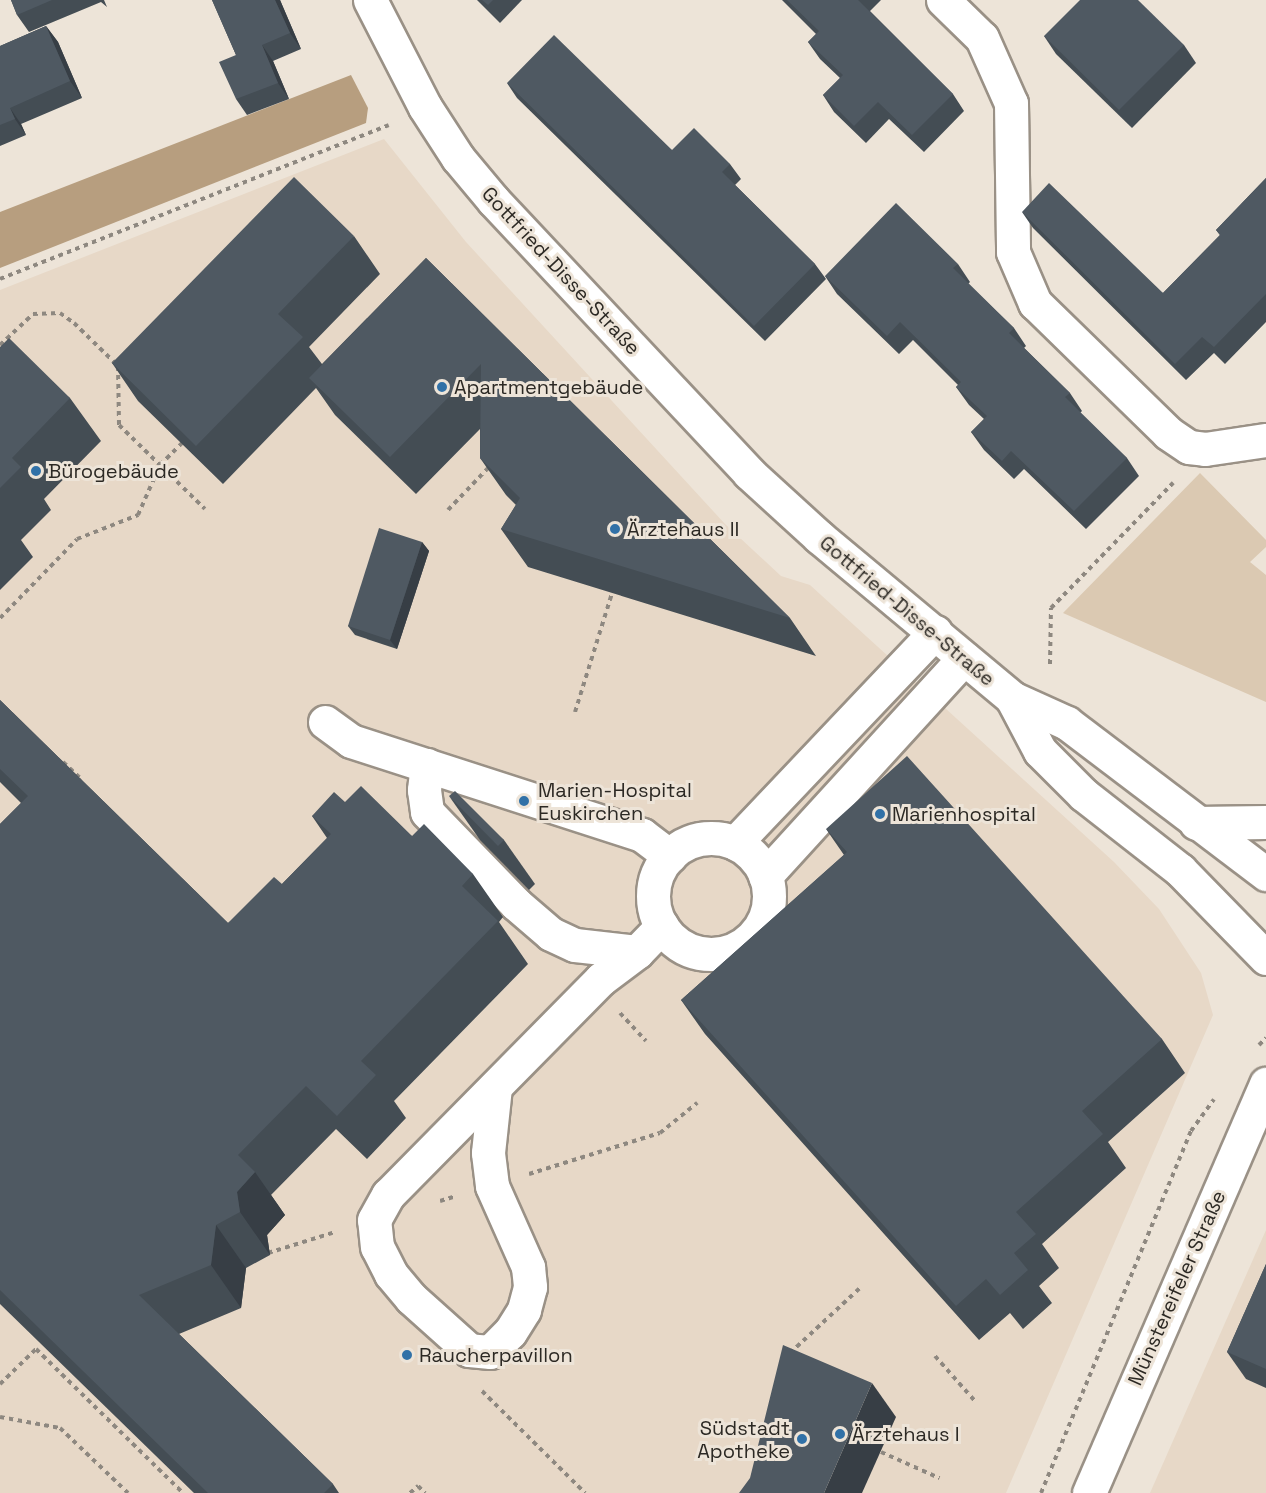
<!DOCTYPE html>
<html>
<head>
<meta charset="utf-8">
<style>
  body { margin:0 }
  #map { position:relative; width:1266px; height:1493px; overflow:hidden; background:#ede4d8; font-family:"Space Grotesk",sans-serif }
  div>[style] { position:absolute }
  .built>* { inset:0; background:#e7d8c7 }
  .green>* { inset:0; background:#dbc9b2 }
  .forest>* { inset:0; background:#b79e7f }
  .path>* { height:4px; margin-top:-2px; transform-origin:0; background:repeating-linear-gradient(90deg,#8e8880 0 4.5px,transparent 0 9px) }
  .roads { filter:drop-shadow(2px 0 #9a9186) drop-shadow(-2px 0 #9a9186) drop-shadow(0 2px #9a9186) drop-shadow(0 -2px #9a9186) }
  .minor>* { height:33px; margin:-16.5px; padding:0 16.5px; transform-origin:16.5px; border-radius:16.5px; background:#fff }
  .minor>.ring { margin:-16.5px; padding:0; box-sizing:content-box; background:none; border:33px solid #fff; border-radius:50% }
  .wall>* { inset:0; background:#444d54 }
  .shaded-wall>* { inset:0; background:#373e45 }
  .building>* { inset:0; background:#4f5962 }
  .dots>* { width:16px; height:16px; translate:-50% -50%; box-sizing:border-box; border:3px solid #ede4d8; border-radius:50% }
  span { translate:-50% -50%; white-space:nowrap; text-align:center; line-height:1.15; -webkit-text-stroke:6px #ede4d8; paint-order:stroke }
  .street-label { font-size:20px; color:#2c2924 }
  .poi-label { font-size:20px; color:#2c2924 }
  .left { translate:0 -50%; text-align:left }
  .right { translate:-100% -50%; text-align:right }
</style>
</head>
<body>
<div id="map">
  <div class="built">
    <div style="clip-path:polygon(384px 139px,466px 242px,725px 524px,781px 576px,810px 585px,1114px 862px,1159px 909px,1201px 973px,1213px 1015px,1006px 1493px,0 1493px,0 290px)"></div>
    <div style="clip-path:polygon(1266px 1230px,1266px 1493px,1150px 1493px,1202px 1375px)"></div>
  </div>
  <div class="green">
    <div style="clip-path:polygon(1200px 473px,1266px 540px,1266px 547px,1250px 562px,1266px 575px,1266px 702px,1063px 613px)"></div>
  </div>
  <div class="forest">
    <div style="clip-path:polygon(351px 75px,368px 108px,366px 123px,0 268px,0 212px)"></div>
  </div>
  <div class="path">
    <div style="left:0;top:279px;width:418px;rotate:-21.6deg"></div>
    <div style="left:0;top:345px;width:45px;rotate:-43.2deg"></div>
    <div style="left:33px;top:314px;width:27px;rotate:-2deg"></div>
    <div style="left:60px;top:313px;width:17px;rotate:36deg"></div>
    <div style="left:74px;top:323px;width:62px;rotate:44.3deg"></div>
    <div style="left:118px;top:366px;width:59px;rotate:89deg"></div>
    <div style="left:119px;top:425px;width:120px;rotate:44.3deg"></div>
    <div style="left:448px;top:510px;width:62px;rotate:-46.3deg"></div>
    <div style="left:0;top:618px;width:110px;rotate:-45.7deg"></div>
    <div style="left:77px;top:539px;width:66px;rotate:-21.5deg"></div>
    <div style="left:138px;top:515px;width:55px;rotate:-66.3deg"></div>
    <div style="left:160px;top:465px;width:31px;rotate:-45deg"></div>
    <div style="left:1050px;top:664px;width:56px;rotate:-89deg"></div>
    <div style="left:1051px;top:608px;width:175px;rotate:-45.7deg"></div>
    <div style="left:575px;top:712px;width:125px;rotate:-72.7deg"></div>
    <div style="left:63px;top:762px;width:23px;rotate:43deg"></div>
    <div style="left:80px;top:778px;width:5px;rotate:127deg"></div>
    <div style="left:620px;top:1013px;width:38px;rotate:47deg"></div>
    <div style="left:1259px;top:1045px;width:10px;rotate:-45deg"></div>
    <div style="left:529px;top:1174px;width:137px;rotate:-17.4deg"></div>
    <div style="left:660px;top:1133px;width:48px;rotate:-39deg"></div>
    <div style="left:440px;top:1201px;width:17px;rotate:-17deg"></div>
    <div style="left:268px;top:1253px;width:70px;rotate:-17.4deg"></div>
    <div style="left:790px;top:1353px;width:98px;rotate:-42.9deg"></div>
    <div style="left:935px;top:1356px;width:60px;rotate:48.4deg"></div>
    <div style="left:0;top:1384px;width:50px;rotate:-44.2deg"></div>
    <div style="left:36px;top:1349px;width:206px;rotate:44.4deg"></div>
    <div style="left:482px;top:1391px;width:145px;rotate:44.7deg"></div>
    <div style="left:0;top:1417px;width:61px;rotate:10.4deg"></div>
    <div style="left:60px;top:1428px;width:94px;rotate:43.7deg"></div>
    <div style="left:881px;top:1452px;width:64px;rotate:24.1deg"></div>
    <div style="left:410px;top:1493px;width:11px;rotate:-41deg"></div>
    <div style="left:418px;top:1486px;width:10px;rotate:45deg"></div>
    <div style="left:1041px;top:1493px;width:392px;rotate:-67.5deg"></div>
    <div style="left:1191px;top:1131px;width:39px;rotate:-54deg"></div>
  </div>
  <div class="roads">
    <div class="minor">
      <div style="left:370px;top:0;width:120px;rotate:62.8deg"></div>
      <div style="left:425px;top:107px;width:61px;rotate:57.1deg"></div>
      <div style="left:458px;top:158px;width:56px;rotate:50.1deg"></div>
      <div style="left:494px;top:201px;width:373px;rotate:46.8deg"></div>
      <div style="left:749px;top:473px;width:95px;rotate:42.4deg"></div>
      <div style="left:819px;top:537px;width:251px;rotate:39.8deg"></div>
      <div style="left:1012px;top:698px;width:60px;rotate:24.4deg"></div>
      <div style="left:1067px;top:723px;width:250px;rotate:37.2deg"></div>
      <div style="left:943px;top:0;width:54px;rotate:44.3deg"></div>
      <div style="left:982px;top:38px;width:71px;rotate:66deg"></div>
      <div style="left:1011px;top:103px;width:149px;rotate:89.2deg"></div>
      <div style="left:1013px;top:252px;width:56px;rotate:66.7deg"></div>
      <div style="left:1035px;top:303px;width:186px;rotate:44.3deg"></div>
      <div style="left:1168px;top:433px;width:25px;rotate:34deg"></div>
      <div style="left:1189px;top:447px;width:16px;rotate:7deg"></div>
      <div style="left:1205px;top:449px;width:62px;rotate:-8.4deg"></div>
      <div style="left:1012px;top:698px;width:60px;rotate:62.2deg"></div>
      <div style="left:1040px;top:751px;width:62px;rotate:45deg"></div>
      <div style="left:1084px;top:795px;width:122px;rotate:38deg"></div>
      <div style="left:1180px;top:870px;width:123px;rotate:45.7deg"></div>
      <div style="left:325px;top:722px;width:32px;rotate:36deg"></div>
      <div style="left:351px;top:741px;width:306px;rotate:17.9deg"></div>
      <div style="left:642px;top:835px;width:35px;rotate:37deg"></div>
      <div style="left:427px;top:765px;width:25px;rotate:97deg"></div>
      <div style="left:424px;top:790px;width:22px;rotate:82deg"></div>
      <div style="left:427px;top:812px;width:128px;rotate:45.9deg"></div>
      <div style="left:516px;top:904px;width:46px;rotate:40.6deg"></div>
      <div style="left:551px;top:934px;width:26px;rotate:25deg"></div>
      <div style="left:575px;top:945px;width:62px;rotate:6.4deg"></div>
      <div style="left:1196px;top:823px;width:70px;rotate:-0.8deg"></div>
      <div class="ring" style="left:653px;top:838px;width:83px;height:83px"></div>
      <div style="left:735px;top:843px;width:291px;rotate:-46.5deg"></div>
      <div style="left:765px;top:876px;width:295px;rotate:-47.6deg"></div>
      <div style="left:495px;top:1087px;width:66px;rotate:96.1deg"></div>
      <div style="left:488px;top:1153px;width:33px;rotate:83deg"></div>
      <div style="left:492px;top:1186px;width:89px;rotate:66deg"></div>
      <div style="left:528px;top:1267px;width:20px;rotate:84deg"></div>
      <div style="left:530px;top:1287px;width:24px;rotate:105deg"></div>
      <div style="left:524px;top:1310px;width:26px;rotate:122deg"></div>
      <div style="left:510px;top:1332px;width:28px;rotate:135deg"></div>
      <div style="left:490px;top:1352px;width:21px;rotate:-175deg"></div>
      <div style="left:469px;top:1350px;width:78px;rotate:-138.1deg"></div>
      <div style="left:411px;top:1298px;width:31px;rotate:-130deg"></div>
      <div style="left:391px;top:1274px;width:30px;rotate:-117deg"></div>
      <div style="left:377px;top:1247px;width:27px;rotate:-96deg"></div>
      <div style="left:374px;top:1220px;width:29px;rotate:-61deg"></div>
      <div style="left:388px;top:1195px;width:303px;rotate:-45.4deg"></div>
      <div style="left:601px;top:979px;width:45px;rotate:-36.9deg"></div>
      <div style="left:637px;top:952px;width:36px;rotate:-46deg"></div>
      <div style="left:1089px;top:1493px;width:446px;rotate:-66.6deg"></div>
    </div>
  </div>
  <div class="wall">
    <div style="clip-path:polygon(11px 0,104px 0,107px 7px,101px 2px,29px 32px,17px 15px)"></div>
    <div style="clip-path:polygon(212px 0,280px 0,301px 49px,273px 61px,289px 99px,247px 115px,236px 99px,236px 55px)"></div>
    <div style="clip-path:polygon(477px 0,522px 0,500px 23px)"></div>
    <div style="clip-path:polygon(782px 0,881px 0,870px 11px,953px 94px,964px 111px,924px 152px,889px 119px,866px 143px,834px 112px,823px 95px,840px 78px,820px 59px,808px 42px,816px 34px)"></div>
    <div style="clip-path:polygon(46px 26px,58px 42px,82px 98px,21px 124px,26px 135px,0 146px,0 46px)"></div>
    <div style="clip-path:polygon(1044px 36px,1184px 45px,1196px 63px,1132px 128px,1056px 54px)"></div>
    <div style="clip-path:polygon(507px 83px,672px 150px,730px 164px,741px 179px,735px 185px,815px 264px,826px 279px,765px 341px,517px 98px)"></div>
    <div style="clip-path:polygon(1266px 178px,1266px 322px,1225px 364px,1214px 353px,1186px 380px,1033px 228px,1022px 212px,1163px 293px,1220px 235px,1216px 230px)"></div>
    <div style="clip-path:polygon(354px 236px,380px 274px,309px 347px,322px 364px,426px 258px,790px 618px,816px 656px,528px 567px,501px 529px,516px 505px,506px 495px,480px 458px,480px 429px,416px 494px,335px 415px,316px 388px,223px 484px,138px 401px,112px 363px)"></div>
    <div style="clip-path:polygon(958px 264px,970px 282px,968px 284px,1014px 328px,1026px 346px,1024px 348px,1070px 393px,1082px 411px,1080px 413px,1127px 458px,1139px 476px,1086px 529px,1024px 469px,1014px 479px,984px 450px,971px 432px,984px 419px,969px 405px,956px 387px,958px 385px,913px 340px,899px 354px,837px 294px,825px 276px)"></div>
    <div style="clip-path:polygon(0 347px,70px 398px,101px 441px,44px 499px,51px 510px,21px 540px,33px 557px,0 590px)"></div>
    <div style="clip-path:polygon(422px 542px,429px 551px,397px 649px,355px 635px,348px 626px)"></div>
    <div style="clip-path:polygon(0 700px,228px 923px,282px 884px,327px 838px,312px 816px,345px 802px,412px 836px,473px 874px,503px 917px,499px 922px,528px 964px,394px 1101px,406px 1118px,367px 1159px,336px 1129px,271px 1195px,285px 1215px,267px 1235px,270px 1255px,246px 1268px,241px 1308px,179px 1334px,333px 1484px,339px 1493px,194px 1493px,0 1304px,0 824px,21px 803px,0 782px)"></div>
    <div style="clip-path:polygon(449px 796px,504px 840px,535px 884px,529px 890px,480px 840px)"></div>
    <div style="clip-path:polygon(826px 829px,1162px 1039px,1185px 1073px,1108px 1142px,1126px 1168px,1042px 1244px,1059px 1268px,1039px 1286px,1052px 1303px,1023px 1329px,1010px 1313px,979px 1340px,705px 1034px,681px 1000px,844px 855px)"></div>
    <div style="clip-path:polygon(1266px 1264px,1266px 1388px,1246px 1379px,1227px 1352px)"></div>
  </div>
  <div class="shaded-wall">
    <div style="clip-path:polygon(275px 0,280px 0,301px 49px,290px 33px)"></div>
    <div style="clip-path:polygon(46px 26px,58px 42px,82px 98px,70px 81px)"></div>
    <div style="clip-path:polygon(262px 45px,273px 61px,289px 99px,278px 83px)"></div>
    <div style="clip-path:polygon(10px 108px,21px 124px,26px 135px,15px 119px)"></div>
    <div style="clip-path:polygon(422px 542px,429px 551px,397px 649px,390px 640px)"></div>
    <div style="clip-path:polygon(255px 1172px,285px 1215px,267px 1235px,270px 1255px,240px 1212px,237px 1192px)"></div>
    <div style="clip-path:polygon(216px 1225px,246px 1268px,241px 1308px,211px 1265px)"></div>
    <div style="clip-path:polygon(872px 1383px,896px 1417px,862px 1493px,824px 1493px)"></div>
  </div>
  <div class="building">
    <div style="clip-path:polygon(11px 0,52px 0,17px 15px)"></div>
    <div style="clip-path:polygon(212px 0,275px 0,290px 33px,262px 45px,278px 83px,236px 99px,219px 62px,236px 55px)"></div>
    <div style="clip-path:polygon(482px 0,493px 0,488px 5px)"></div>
    <div style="clip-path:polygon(787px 0,858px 0,953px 94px,912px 135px,878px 102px,854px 126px,823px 95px,843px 75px,808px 42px,819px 31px)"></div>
    <div style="clip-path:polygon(1080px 0,1138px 0,1184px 45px,1119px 110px,1044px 36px)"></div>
    <div style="clip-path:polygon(46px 26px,70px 81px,10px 108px,15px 119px,0 125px,0 46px)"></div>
    <div style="clip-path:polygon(554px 35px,672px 150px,694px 128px,730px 164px,722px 172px,815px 264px,754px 326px,507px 83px)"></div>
    <div style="clip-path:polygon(294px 177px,354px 236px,278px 314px,303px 337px,196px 446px,112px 363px)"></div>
    <div style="clip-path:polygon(1266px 178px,1266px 294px,1214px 347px,1202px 337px,1175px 364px,1022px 212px,1049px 183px,1163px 293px,1220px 235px,1216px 230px)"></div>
    <div style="clip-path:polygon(896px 203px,958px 264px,953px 268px,1014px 328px,1009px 333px,1070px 393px,1065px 397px,1127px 458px,1074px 511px,1011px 451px,1002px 461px,971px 432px,987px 416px,956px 387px,961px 382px,900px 322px,887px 336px,825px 276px)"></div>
    <div style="clip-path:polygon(426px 258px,790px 618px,501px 529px,520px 498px,480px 458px,481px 364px,390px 457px,309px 378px)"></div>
    <div style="clip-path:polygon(9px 338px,70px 398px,12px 458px,21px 467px,0 488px,0 347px)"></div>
    <div style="clip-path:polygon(379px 528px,422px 542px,390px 640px,348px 626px)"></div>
    <div style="clip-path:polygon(0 700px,228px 923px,274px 877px,282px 884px,331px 834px,312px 816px,334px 792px,345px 802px,361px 786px,412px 836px,424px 824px,473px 874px,462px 886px,498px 921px,361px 1061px,376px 1075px,337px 1116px,306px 1086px,238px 1155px,255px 1172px,237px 1192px,240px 1212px,216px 1225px,211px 1265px,139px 1295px,333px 1484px,324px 1493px,208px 1493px,0 1290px,0 824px,28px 796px,0 769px)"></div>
    <div style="clip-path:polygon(907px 756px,1162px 1039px,1082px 1111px,1103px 1134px,1016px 1212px,1036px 1234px,1014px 1253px,1028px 1270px,1000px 1295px,986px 1279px,956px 1306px,681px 1000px,847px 852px,826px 829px)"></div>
    <div style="clip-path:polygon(455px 791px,504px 840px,498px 846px,449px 796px)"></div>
    <div style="clip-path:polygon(1266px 1264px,1266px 1369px,1227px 1352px)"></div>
    <div style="clip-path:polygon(783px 1345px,872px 1383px,824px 1493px,739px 1493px,750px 1478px)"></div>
  </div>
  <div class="dots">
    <div style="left:442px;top:387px;background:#3171a7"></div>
    <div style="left:36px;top:471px;background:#3171a7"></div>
    <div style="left:615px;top:529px;background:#3171a7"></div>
    <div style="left:524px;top:801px;background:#3171a7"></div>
    <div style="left:880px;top:814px;background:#3171a7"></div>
    <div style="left:407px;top:1355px;background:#3171a7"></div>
    <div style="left:840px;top:1434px;background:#3171a7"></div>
    <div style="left:802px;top:1439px;background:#3171a7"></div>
  </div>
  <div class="street-label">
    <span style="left:561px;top:271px;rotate:47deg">Gottfried-Disse-Straße</span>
    <span style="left:907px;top:611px;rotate:40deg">Gottfried-Disse-Straße</span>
    <span style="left:1177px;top:1288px;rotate:-66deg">Münstereifeler Straße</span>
  </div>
  <div class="poi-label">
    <span class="left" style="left:454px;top:387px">Apartmentgebäude</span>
    <span class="left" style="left:48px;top:471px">Bürogebäude</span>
    <span class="left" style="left:627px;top:529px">Ärztehaus II</span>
    <span class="left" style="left:538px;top:802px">Marien-Hospital<br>Euskirchen</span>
    <span class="left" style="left:892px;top:814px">Marienhospital</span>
    <span class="left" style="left:419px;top:1355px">Raucherpavillon</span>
    <span class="right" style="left:790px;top:1440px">Südstadt<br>Apotheke</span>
    <span class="left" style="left:852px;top:1434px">Ärztehaus I</span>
  </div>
</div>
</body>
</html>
